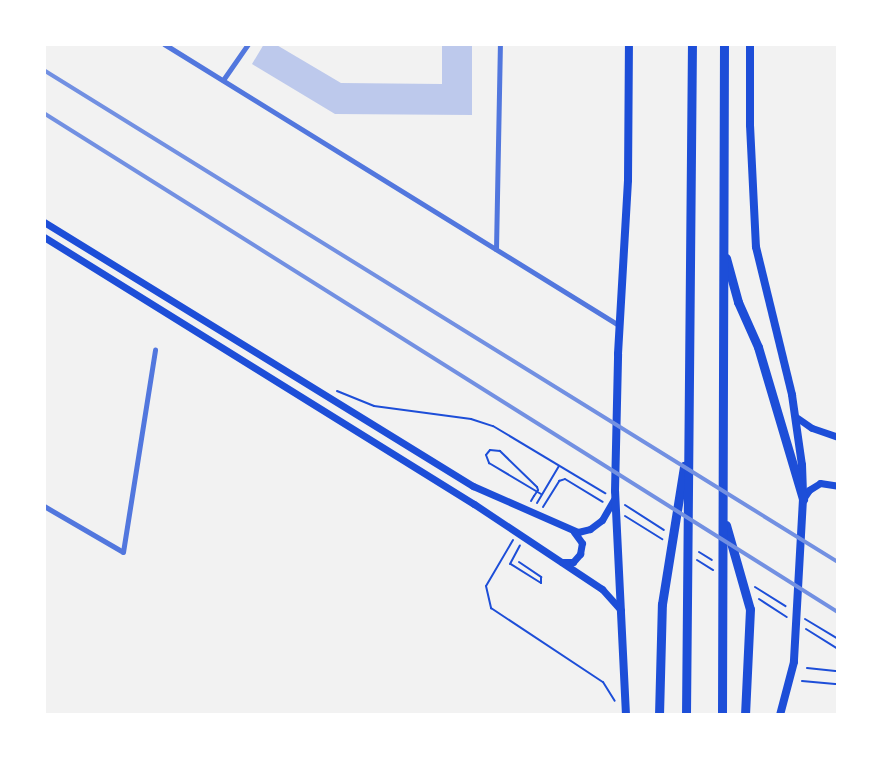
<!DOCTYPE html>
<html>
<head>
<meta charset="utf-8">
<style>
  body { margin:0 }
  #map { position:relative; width:882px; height:759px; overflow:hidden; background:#f2f2f2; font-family:"Asap Condensed",sans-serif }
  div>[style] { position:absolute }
  .building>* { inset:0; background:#bdc9ec }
  .path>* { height:2px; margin:-1px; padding:0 1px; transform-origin:1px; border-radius:1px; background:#1d4ed8 }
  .minor>* { height:5px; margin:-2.5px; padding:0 2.5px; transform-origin:2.5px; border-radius:2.5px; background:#5277de }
  .secondary>* { height:7px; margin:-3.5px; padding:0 3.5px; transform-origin:3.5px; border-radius:3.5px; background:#1d4ed8 }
  .primary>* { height:8px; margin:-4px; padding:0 4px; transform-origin:4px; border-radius:4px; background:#1d4ed8 }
  .motorway>* { height:9px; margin:-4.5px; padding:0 4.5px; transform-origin:4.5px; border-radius:4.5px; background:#1d4ed8 }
  .rail>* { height:3.5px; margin:-1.75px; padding:0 1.75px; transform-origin:1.75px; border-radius:1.75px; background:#7290e2 }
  span { translate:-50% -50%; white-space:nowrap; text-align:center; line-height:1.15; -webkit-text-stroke:5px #fff; paint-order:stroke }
  .frame { position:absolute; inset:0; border:46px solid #fff; pointer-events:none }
</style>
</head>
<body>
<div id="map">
  <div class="building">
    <div style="clip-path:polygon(264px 44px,275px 44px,341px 83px,442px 84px,442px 44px,472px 44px,472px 115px,335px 114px,252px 64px)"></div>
  </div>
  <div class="path">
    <div style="left:337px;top:391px;width:40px;rotate:22deg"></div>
    <div style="left:374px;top:406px;width:98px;rotate:7.6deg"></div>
    <div style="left:471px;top:419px;width:23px;rotate:18deg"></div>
    <div style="left:493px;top:426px;width:131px;rotate:30.9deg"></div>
    <div style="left:531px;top:501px;width:6px;rotate:-59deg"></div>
    <div style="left:534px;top:496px;width:7px;rotate:-56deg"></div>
    <div style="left:538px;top:490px;width:3px;rotate:-108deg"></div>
    <div style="left:537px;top:487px;width:52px;rotate:-135.8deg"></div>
    <div style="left:500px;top:451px;width:10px;rotate:-174deg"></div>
    <div style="left:490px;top:450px;width:6px;rotate:129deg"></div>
    <div style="left:486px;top:455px;width:9px;rotate:69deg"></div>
    <div style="left:489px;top:463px;width:61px;rotate:30.8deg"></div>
    <div style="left:537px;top:503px;width:43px;rotate:-59.3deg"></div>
    <div style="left:625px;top:505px;width:46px;rotate:32.7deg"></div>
    <div style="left:543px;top:507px;width:31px;rotate:-58deg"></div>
    <div style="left:559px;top:481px;width:6px;rotate:-18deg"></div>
    <div style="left:565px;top:479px;width:44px;rotate:31.2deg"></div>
    <div style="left:625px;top:516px;width:44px;rotate:31.9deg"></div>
    <div style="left:513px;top:540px;width:53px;rotate:120.4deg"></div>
    <div style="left:486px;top:586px;width:23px;rotate:77deg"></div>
    <div style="left:491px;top:608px;width:134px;rotate:33.5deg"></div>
    <div style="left:603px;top:682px;width:22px;rotate:58deg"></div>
    <div style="left:699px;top:552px;width:15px;rotate:32deg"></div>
    <div style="left:697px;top:560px;width:19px;rotate:32deg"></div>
    <div style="left:519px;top:562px;width:27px;rotate:34deg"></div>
    <div style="left:541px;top:577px;width:6px;rotate:90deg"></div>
    <div style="left:541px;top:583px;width:36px;rotate:-148deg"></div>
    <div style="left:510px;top:564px;width:21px;rotate:-62deg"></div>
    <div style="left:755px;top:587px;width:36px;rotate:32deg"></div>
    <div style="left:759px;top:599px;width:33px;rotate:33deg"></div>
    <div style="left:805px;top:619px;width:39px;rotate:31deg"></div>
    <div style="left:806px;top:629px;width:38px;rotate:32deg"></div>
    <div style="left:807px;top:668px;width:31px;rotate:6deg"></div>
    <div style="left:802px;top:681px;width:36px;rotate:5deg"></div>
  </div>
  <div class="minor">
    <div style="left:164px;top:44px;width:536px;rotate:31.73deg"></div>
    <div style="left:223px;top:80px;width:44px;rotate:-55.2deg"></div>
    <div style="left:496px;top:249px;width:205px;rotate:-88.9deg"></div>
    <div style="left:44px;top:506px;width:91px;rotate:30.2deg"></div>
    <div style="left:123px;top:552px;width:205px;rotate:-81deg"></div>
  </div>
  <div class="secondary">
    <div style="left:44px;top:222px;width:504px;rotate:31.61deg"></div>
    <div style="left:473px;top:486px;width:115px;rotate:23.7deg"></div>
    <div style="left:578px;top:532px;width:12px;rotate:-14deg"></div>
    <div style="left:590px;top:529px;width:15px;rotate:-37deg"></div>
    <div style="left:602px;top:520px;width:24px;rotate:-60deg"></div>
    <div style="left:44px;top:237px;width:506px;rotate:31.84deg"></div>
    <div style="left:474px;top:504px;width:154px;rotate:33.6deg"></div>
    <div style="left:602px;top:589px;width:28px;rotate:48deg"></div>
    <div style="left:796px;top:417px;width:19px;rotate:35deg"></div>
    <div style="left:812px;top:428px;width:28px;rotate:19deg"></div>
    <div style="left:803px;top:499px;width:11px;rotate:-56deg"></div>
    <div style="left:809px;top:490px;width:13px;rotate:-32deg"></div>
    <div style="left:820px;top:483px;width:18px;rotate:9deg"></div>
    <div style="left:562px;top:562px;width:11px"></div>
    <div style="left:573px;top:562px;width:11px;rotate:-49deg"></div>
    <div style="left:580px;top:554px;width:11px;rotate:-80deg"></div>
    <div style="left:582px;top:543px;width:14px;rotate:-126deg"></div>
  </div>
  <div class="primary">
    <div style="left:750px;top:44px;width:81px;rotate:90deg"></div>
    <div style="left:750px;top:125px;width:122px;rotate:87.2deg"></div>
    <div style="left:756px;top:247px;width:152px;rotate:76.3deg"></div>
    <div style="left:792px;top:395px;width:71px;rotate:81.9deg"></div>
    <div style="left:802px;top:465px;width:34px;rotate:88deg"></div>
    <div style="left:803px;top:499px;width:163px;rotate:93.2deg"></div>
    <div style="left:794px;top:662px;width:55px;rotate:104.8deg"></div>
    <div style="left:626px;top:715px;width:224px;rotate:-92.8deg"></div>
    <div style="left:615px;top:491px;width:137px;rotate:-88.7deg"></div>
    <div style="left:618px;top:354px;width:174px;rotate:-86.7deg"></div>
    <div style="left:628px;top:180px;width:136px;rotate:-89.6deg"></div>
  </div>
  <div class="motorway">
    <div style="left:726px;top:258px;width:46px;rotate:74.7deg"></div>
    <div style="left:738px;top:302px;width:49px;rotate:66deg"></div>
    <div style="left:758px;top:347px;width:159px;rotate:73.5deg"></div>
    <div style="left:726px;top:525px;width:87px;rotate:74.1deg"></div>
    <div style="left:750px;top:609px;width:106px;rotate:92.7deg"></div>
    <div style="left:659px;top:715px;width:111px;rotate:-88.5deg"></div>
    <div style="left:662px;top:604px;width:140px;rotate:-80.9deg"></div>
    <div style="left:686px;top:715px;width:671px;rotate:-89.49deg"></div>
    <div style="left:722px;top:715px;width:671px;rotate:-89.83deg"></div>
  </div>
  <div class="rail">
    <div style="left:44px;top:70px;width:934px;rotate:31.78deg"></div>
    <div style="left:44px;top:113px;width:938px;rotate:32.15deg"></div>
  </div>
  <div class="frame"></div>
</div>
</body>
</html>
